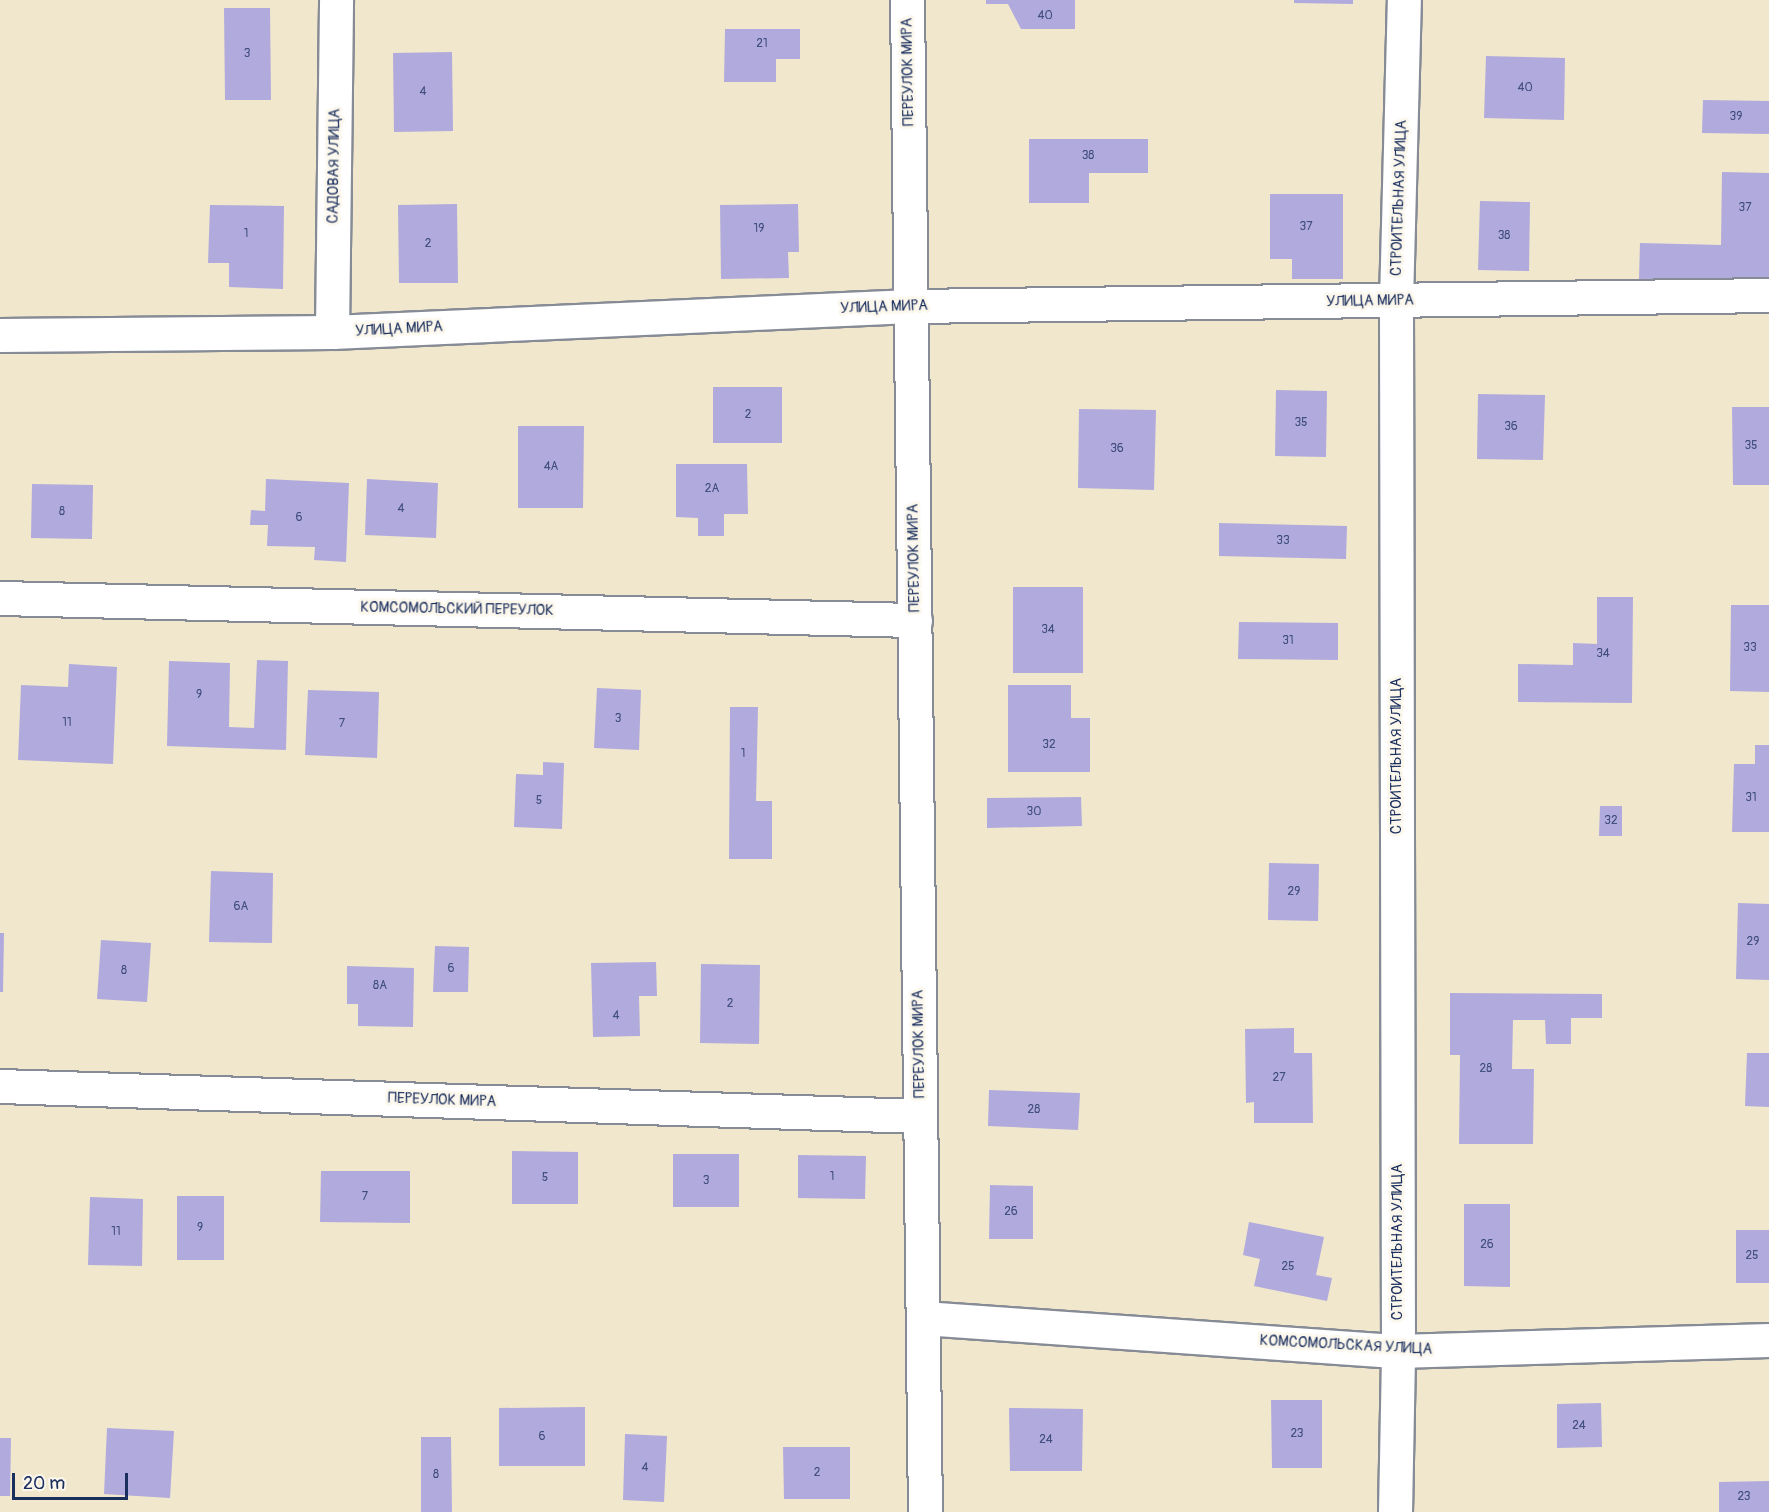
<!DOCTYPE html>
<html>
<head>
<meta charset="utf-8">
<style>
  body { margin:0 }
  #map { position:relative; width:1769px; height:1512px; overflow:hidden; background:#f0e7cc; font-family:Pangolin,sans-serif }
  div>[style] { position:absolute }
  .building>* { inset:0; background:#b1aadd }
  .roads { filter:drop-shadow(2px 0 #868b95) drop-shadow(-2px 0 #868b95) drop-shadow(0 2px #868b95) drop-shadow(0 -2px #868b95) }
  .minor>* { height:33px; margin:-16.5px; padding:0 16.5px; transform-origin:16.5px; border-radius:16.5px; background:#fff }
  span { translate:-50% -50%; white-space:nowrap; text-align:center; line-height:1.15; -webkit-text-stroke:6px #fbf7ec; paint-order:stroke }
  .number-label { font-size:12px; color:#404e7e }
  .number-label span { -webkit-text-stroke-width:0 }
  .street-label { font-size:15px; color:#1b2f5e }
  .scale { position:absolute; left:12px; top:1473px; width:116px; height:27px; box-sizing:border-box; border:3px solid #1b2f5e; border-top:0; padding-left:8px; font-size:18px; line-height:21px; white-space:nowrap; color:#1b2f5e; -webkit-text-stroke:4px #fbf7ec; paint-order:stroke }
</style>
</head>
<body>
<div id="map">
  <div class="building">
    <div style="clip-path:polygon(986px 0,1075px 0,1075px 29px,1021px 29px,1008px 4px,986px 4px)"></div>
    <div style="clip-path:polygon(1294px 0,1353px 0,1353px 4px,1294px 3px)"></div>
    <div style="clip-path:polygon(224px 8px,270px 8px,271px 100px,225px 100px)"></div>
    <div style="clip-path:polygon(725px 29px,800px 29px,800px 59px,776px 59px,776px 82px,724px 82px)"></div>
    <div style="clip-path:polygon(452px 52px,453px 131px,394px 132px,393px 53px)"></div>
    <div style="clip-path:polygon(1486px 56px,1565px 58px,1564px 120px,1484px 118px)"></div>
    <div style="clip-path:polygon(1703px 100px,1769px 101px,1769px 134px,1702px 133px)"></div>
    <div style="clip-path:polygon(1029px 139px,1148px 139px,1148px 173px,1089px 173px,1089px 203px,1029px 203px)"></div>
    <div style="clip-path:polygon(1722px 172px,1769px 173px,1769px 282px,1639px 279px,1640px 243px,1721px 245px)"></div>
    <div style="clip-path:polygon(1270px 194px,1343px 194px,1343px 279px,1292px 279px,1292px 259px,1270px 259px)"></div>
    <div style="clip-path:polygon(1480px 201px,1530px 202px,1529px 271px,1478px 270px)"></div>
    <div style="clip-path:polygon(457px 204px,458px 283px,399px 283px,398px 205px)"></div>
    <div style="clip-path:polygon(798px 204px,799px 252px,788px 252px,789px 278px,721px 279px,720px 205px)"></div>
    <div style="clip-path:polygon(210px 205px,284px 206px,283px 289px,229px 287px,229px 263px,208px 263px)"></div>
    <div style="clip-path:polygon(713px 387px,782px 387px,782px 443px,713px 443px)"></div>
    <div style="clip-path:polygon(1276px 390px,1327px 391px,1326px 457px,1275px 456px)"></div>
    <div style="clip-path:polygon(1478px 394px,1545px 395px,1543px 460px,1477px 459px)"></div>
    <div style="clip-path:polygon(1732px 407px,1769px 407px,1769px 485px,1733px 485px)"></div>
    <div style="clip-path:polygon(1079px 409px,1156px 410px,1154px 490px,1078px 488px)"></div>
    <div style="clip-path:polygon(518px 426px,584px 426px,583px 508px,518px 508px)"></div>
    <div style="clip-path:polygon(676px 464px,747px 464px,748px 514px,724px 514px,724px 536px,698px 536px,698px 518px,676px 517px)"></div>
    <div style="clip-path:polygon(266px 479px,349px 483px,346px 562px,314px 560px,315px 547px,267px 546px,268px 525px,250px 525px,251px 510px,265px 511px)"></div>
    <div style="clip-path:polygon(367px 479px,438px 483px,436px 538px,365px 535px)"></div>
    <div style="clip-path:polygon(32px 484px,93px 485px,92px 539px,31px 538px)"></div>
    <div style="clip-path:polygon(1219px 523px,1347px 526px,1346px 559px,1219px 556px)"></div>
    <div style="clip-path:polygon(1013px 587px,1083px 587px,1083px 673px,1013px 673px)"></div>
    <div style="clip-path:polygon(1597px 597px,1633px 597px,1632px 703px,1518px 702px,1518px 664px,1573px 665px,1573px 643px,1597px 644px)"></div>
    <div style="clip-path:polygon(1731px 605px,1769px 605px,1769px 692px,1730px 691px)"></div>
    <div style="clip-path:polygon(1239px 622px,1338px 623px,1338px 660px,1238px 659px)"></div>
    <div style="clip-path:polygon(257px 660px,288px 661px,286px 750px,167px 746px,169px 661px,230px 663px,229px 727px,254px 728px)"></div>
    <div style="clip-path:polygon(69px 664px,117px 667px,113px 764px,18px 760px,21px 685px,68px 687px)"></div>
    <div style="clip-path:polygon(1008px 685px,1071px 685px,1071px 718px,1090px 718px,1090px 772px,1008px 772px)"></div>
    <div style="clip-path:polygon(597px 688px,641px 690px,639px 750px,594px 748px)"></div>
    <div style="clip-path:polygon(308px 690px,379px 692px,377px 758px,305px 755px)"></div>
    <div style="clip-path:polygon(730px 707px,758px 707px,756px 801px,772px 801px,772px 859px,729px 859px)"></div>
    <div style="clip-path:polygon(1755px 745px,1769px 745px,1769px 832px,1732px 832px,1734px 764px,1755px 764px)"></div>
    <div style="clip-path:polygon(543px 762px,564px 763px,562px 829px,514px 827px,516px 774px,543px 775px)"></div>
    <div style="clip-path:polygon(1081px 797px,1082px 826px,987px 828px,987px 798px)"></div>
    <div style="clip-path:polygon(1600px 806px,1622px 806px,1622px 836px,1599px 836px)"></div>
    <div style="clip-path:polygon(1269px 863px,1319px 864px,1318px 921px,1268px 920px)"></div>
    <div style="clip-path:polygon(211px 871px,273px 873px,272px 943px,209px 942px)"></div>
    <div style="clip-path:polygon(1738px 903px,1769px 904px,1769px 980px,1736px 979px)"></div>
    <div style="clip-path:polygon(0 933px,4px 933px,3px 992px,0 992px)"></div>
    <div style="clip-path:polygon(101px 940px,151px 943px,147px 1002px,97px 999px)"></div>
    <div style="clip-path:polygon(435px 946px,469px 947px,468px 992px,433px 992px)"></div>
    <div style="clip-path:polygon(656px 962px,657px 996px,639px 996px,640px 1036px,593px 1037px,591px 963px)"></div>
    <div style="clip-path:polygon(701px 964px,760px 965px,759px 1044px,700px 1043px)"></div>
    <div style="clip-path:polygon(347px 966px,414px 968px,413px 1027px,358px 1026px,358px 1004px,347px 1004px)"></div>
    <div style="clip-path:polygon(1450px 993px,1602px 994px,1602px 1018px,1571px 1018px,1571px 1044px,1546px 1044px,1545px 1020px,1513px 1020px,1512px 1069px,1534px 1069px,1533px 1144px,1459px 1144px,1460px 1055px,1450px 1055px)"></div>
    <div style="clip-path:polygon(1294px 1028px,1294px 1053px,1312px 1053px,1313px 1123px,1254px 1123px,1254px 1102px,1246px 1103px,1245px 1029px)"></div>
    <div style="clip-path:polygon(1747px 1053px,1769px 1053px,1769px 1107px,1745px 1106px)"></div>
    <div style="clip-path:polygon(989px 1090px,1080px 1093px,1078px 1130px,988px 1126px)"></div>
    <div style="clip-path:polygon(512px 1151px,578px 1152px,578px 1204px,512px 1204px)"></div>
    <div style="clip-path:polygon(673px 1154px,739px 1154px,739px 1207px,673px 1207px)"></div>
    <div style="clip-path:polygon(798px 1155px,866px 1156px,865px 1199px,798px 1198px)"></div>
    <div style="clip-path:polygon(321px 1171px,410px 1171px,410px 1223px,320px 1222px)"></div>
    <div style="clip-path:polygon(990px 1185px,1033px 1186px,1033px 1239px,989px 1239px)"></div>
    <div style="clip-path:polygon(177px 1196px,224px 1196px,224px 1260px,177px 1260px)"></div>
    <div style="clip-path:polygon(90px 1197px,143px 1199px,142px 1266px,88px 1265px)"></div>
    <div style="clip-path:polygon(1464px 1204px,1510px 1204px,1510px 1287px,1464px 1286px)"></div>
    <div style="clip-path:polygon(1249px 1222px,1324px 1237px,1316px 1275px,1332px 1278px,1327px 1301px,1254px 1286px,1260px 1259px,1243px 1255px)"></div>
    <div style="clip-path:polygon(1736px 1230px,1769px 1230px,1769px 1283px,1736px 1283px)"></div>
    <div style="clip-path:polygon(1271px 1400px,1322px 1400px,1322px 1468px,1272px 1468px)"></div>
    <div style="clip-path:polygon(1601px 1403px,1602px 1447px,1557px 1448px,1557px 1404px)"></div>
    <div style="clip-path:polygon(585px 1407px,585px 1466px,499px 1466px,499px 1408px)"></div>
    <div style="clip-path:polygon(1009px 1408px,1083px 1409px,1082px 1471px,1010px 1471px)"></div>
    <div style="clip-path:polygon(107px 1428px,174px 1431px,170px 1498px,104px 1494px)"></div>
    <div style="clip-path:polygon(625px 1434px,667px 1436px,664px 1502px,623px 1500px)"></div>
    <div style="clip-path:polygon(421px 1437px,451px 1437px,452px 1512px,421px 1512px)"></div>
    <div style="clip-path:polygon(0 1438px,11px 1438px,10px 1496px,0 1496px)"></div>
    <div style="clip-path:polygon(783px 1447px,850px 1447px,850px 1499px,784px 1499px)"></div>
    <div style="clip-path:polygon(1769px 1481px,1769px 1512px,1719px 1512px,1719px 1482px)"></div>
  </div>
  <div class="roads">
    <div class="minor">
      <div style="left:907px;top:0;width:1512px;rotate:89.32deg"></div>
      <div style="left:332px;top:332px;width:332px;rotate:-89.3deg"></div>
      <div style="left:0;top:335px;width:332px;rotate:-0.5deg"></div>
      <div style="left:332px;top:332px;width:579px;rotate:-2.58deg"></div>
      <div style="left:910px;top:306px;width:859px;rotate:-0.73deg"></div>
      <div style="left:0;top:598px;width:915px;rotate:1.38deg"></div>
      <div style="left:0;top:1086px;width:920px;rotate:1.87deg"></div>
      <div style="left:923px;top:1318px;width:476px;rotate:4deg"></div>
      <div style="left:1398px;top:1351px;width:371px;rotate:-1.7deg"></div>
      <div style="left:1395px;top:1512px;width:161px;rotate:-88.9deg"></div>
      <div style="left:1398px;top:1351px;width:1050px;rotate:-90.11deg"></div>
      <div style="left:1396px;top:301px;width:301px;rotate:-88.5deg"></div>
    </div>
  </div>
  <div class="number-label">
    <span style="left:1045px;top:16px">40</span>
    <span style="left:762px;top:44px">21</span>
    <span style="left:247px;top:54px">3</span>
    <span style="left:1525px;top:88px">40</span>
    <span style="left:423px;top:92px">4</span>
    <span style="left:1736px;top:117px">39</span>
    <span style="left:1088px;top:156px">38</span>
    <span style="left:1745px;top:208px">37</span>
    <span style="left:1306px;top:227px">37</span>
    <span style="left:759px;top:229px">19</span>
    <span style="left:246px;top:234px">1</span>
    <span style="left:1504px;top:236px">38</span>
    <span style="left:428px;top:244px">2</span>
    <span style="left:748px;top:415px">2</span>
    <span style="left:1301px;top:423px">35</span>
    <span style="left:1511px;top:427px">36</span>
    <span style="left:1751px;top:446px">35</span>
    <span style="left:1117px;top:449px">36</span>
    <span style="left:551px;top:467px">4А</span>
    <span style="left:712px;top:489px">2А</span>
    <span style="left:401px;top:509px">4</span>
    <span style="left:62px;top:512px">8</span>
    <span style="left:299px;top:518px">6</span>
    <span style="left:1283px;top:541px">33</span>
    <span style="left:1048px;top:630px">34</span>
    <span style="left:1288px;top:641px">31</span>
    <span style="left:1750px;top:648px">33</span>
    <span style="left:1603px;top:654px">34</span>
    <span style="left:199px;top:695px">9</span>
    <span style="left:618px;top:719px">3</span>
    <span style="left:67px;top:723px">11</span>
    <span style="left:342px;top:724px">7</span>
    <span style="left:1049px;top:745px">32</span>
    <span style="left:743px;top:754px">1</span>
    <span style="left:1751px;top:798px">31</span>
    <span style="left:539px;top:801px">5</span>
    <span style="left:1034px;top:812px">30</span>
    <span style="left:1611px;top:821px">32</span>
    <span style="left:1294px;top:892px">29</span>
    <span style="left:241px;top:907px">6А</span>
    <span style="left:1753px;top:942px">29</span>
    <span style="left:451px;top:969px">6</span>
    <span style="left:124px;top:971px">8</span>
    <span style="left:380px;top:986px">8А</span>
    <span style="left:730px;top:1004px">2</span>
    <span style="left:616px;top:1016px">4</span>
    <span style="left:1486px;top:1069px">28</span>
    <span style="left:1279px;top:1078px">27</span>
    <span style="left:1034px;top:1110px">28</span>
    <span style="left:832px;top:1177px">1</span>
    <span style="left:545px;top:1178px">5</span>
    <span style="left:706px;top:1181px">3</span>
    <span style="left:365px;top:1197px">7</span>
    <span style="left:1011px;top:1212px">26</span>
    <span style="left:200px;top:1228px">9</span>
    <span style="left:116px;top:1232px">11</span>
    <span style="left:1487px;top:1245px">26</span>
    <span style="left:1752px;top:1256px">25</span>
    <span style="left:1288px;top:1267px">25</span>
    <span style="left:1579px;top:1426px">24</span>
    <span style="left:1297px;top:1434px">23</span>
    <span style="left:542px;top:1437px">6</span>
    <span style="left:1046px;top:1440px">24</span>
    <span style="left:645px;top:1468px">4</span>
    <span style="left:817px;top:1473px">2</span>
    <span style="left:436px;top:1475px">8</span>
    <span style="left:1744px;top:1497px">23</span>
  </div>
  <div class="street-label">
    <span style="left:908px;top:72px;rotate:-91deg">ПЕРЕУЛОК МИРА</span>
    <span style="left:334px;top:166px;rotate:-89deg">САДОВАЯ УЛИЦА</span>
    <span style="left:1399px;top:198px;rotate:-88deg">СТРОИТЕЛЬНАЯ УЛИЦА</span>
    <span style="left:1370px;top:301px;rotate:-1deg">УЛИЦА МИРА</span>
    <span style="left:884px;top:307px;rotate:-2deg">УЛИЦА МИРА</span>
    <span style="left:399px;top:329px;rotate:-3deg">УЛИЦА МИРА</span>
    <span style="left:914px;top:558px;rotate:-91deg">ПЕРЕУЛОК МИРА</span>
    <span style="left:457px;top:609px;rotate:1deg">КОМСОМОЛЬСКИЙ ПЕРЕУЛОК</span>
    <span style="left:1397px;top:756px;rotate:-90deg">СТРОИТЕЛЬНАЯ УЛИЦА</span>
    <span style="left:919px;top:1044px;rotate:-91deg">ПЕРЕУЛОК МИРА</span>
    <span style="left:442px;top:1100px;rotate:2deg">ПЕРЕУЛОК МИРА</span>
    <span style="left:1398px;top:1242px;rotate:-90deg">СТРОИТЕЛЬНАЯ УЛИЦА</span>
    <span style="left:1346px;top:1345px;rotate:3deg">КОМСОМОЛЬСКАЯ УЛИЦА</span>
  </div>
  <div class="scale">20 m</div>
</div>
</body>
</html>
